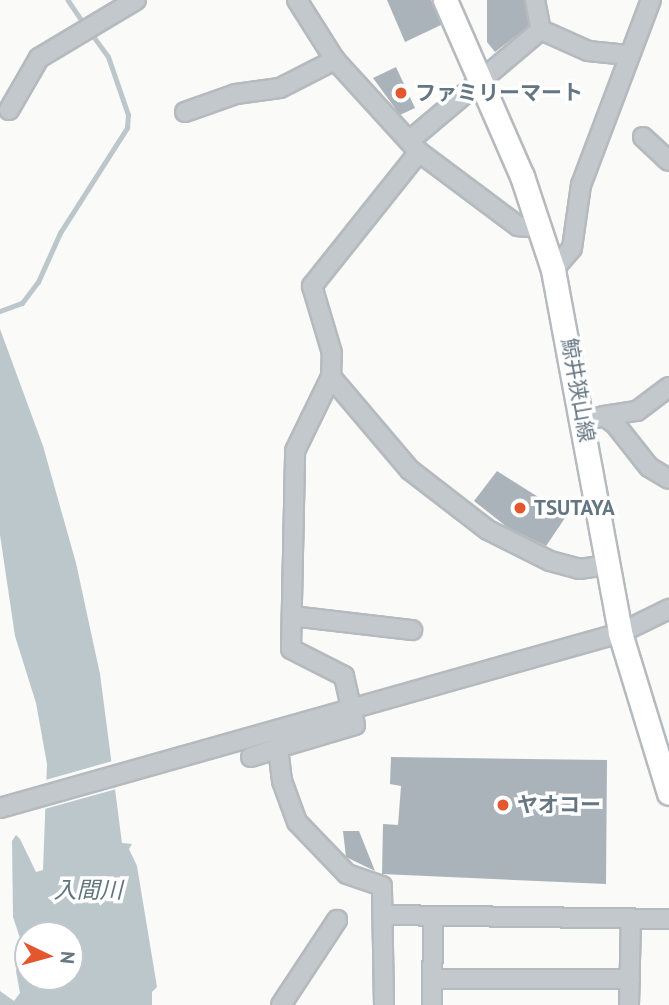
<!DOCTYPE html>
<html>
<head>
<meta charset="utf-8">
<style>
  body { margin:0 }
  #map { position:relative; width:669px; height:1005px; overflow:hidden; background:#fafaf8; font-family:"PT Sans","Noto Sans JP",sans-serif }
  div>[style] { position:absolute }
  .water>* { inset:0; background:#bbc7cb }
  .pier>* { inset:0; background:#fafaf8 }
  .stream>* { height:4.5px; margin:-2.25px; padding:0 2.25px; transform-origin:2.25px; border-radius:2.25px; background:#bbc7cb }
  .building>* { inset:0; background:#aab3b9 }
  .roads { filter:drop-shadow(2px 0 #b5babe) drop-shadow(-2px 0 #b5babe) drop-shadow(0 2px #b5babe) drop-shadow(0 -2px #b5babe) }
  .minor>* { height:18px; margin:-9px; padding:0 9px; transform-origin:9px; border-radius:9px; background:#c3c8cc }
  .major>* { height:23px; margin:-11.5px; padding:0 11.5px; transform-origin:11.5px; border-radius:11.5px; background:#fff }
  .dots>* { width:19px; height:19px; translate:-50% -50%; box-sizing:border-box; border:4px solid #fff; border-radius:50% }
  span { translate:-50% -50%; white-space:nowrap; text-align:center; line-height:1.15; -webkit-text-stroke:7px #fff; paint-order:stroke }
  .poi-label { font-size:21px; color:#657683; font-weight:700 }
  .left { translate:0 -50%; text-align:left }
  .street-label { font-size:21px; color:#657683 }
  .water-label { font-size:23px; color:#60757c; font-style:italic }
  .north { position:absolute; left:14px; top:921px; width:70px; height:70px; box-sizing:border-box; background:#fff; border:2px solid #c1c8cd; border-radius:50%; rotate:95deg; font-size:19px; font-weight:700; line-height:28px; text-align:center; color:#657683 }
  .north::after { content:''; display:block; margin:auto; width:24px; height:32px; background:#e4572e; clip-path:polygon(50% 0,100% 100%,50% 72%,0 100%) }
</style>
</head>
<body>
<div id="map">
  <div class="water">
    <div style="clip-path:polygon(evenodd,0 329px,43px 446px,76px 563px,100px 674px,122px 843px,132px 844px,129px 849px,137px 866px,157px 987px,152px 992px,152px 1005px,0 1005px,0 991px,14px 1001px,20px 993px,16px 971px,22px 944px,13px 917px,12px 841px,16px 835px,20px 839px,36px 872px,43px 870px,47px 764px,36px 703px,15px 636px,0 535px,0 329px,28px 935px,70px 935px,70px 977px,28px 977px,28px 935px)"></div>
  </div>
  <div class="pier">
    <div style="clip-path:polygon(116px 760px,120px 788px,41px 810px,42px 781px)"></div>
  </div>
  <div class="stream">
    <div style="left:68px;top:0;width:30px;rotate:56deg"></div>
    <div style="left:0;top:311px;width:23px;rotate:-20deg"></div>
    <div style="left:22px;top:303px;width:26px;rotate:-53deg"></div>
    <div style="left:38px;top:282px;width:54px;rotate:-65.8deg"></div>
    <div style="left:60px;top:233px;width:125px;rotate:-57.5deg"></div>
    <div style="left:127px;top:128px;width:13px;rotate:-86deg"></div>
    <div style="left:128px;top:115px;width:61px;rotate:-109deg"></div>
    <div style="left:108px;top:57px;width:31px;rotate:-126deg"></div>
  </div>
  <div class="building">
    <div style="clip-path:polygon(387px 0,431px 0,441px 25px,405px 42px)"></div>
    <div style="clip-path:polygon(487px 0,524px 0,529px 26px,495px 52px,487px 42px)"></div>
    <div style="clip-path:polygon(396px 67px,415px 108px,400px 115px,373px 78px)"></div>
    <div style="clip-path:polygon(497px 471px,567px 515px,546px 546px,507px 527px,474px 501px)"></div>
    <div style="clip-path:polygon(391px 757px,607px 760px,606px 884px,382px 874px,383px 824px,398px 825px,401px 786px,390px 784px)"></div>
    <div style="clip-path:polygon(343px 831px,359px 831px,375px 871px,346px 857px)"></div>
  </div>
  <div class="roads">
    <div class="minor">
      <div style="left:297px;top:0;width:71px;rotate:57.7deg"></div>
      <div style="left:335px;top:60px;width:125px;rotate:47.6deg"></div>
      <div style="left:419px;top:152px;width:124px;rotate:36.8deg"></div>
      <div style="left:518px;top:226px;width:22px;rotate:5deg"></div>
      <div style="left:535px;top:0;width:31px;rotate:79deg"></div>
      <div style="left:541px;top:30px;width:51px;rotate:24.1deg"></div>
      <div style="left:588px;top:51px;width:40px;rotate:5.7deg"></div>
      <div style="left:9px;top:110px;width:60px;rotate:-60deg"></div>
      <div style="left:39px;top:58px;width:113px;rotate:-30.9deg"></div>
      <div style="left:185px;top:112px;width:54px;rotate:-19.4deg"></div>
      <div style="left:236px;top:94px;width:44px;rotate:-7.8deg"></div>
      <div style="left:280px;top:88px;width:62px;rotate:-27deg"></div>
      <div style="left:643px;top:137px;width:35px;rotate:43deg"></div>
      <div style="left:409px;top:141px;width:172px;rotate:-40.1deg"></div>
      <div style="left:553px;top:270px;width:29px;rotate:-49deg"></div>
      <div style="left:572px;top:248px;width:64px;rotate:-81.9deg"></div>
      <div style="left:581px;top:185px;width:198px;rotate:-69.3deg"></div>
      <div style="left:331px;top:377px;width:122px;rotate:49.7deg"></div>
      <div style="left:410px;top:470px;width:98px;rotate:37.6deg"></div>
      <div style="left:488px;top:530px;width:69px;rotate:26.6deg"></div>
      <div style="left:550px;top:561px;width:30px;rotate:15deg"></div>
      <div style="left:579px;top:569px;width:28px;rotate:-8deg"></div>
      <div style="left:604px;top:416px;width:33px;rotate:-9deg"></div>
      <div style="left:637px;top:411px;width:40px;rotate:-37deg"></div>
      <div style="left:584px;top:421px;width:21px;rotate:-14deg"></div>
      <div style="left:604px;top:416px;width:14px;rotate:36deg"></div>
      <div style="left:615px;top:424px;width:55px;rotate:51.7deg"></div>
      <div style="left:649px;top:467px;width:23px;rotate:31deg"></div>
      <div style="left:292px;top:616px;width:121px;rotate:6.7deg"></div>
      <div style="left:251px;top:757px;width:28px;rotate:-18deg"></div>
      <div style="left:0;top:808px;width:644px;rotate:-15.76deg"></div>
      <div style="left:620px;top:633px;width:55px;rotate:-26.1deg"></div>
      <div style="left:383px;top:915px;width:286px;rotate:0.8deg"></div>
      <div style="left:432px;top:979px;width:198px"></div>
      <div style="left:281px;top:1005px;width:102px;rotate:-56.6deg"></div>
      <div style="left:384px;top:1005px;width:119px;rotate:-91deg"></div>
      <div style="left:382px;top:886px;width:37px;rotate:-161deg"></div>
      <div style="left:347px;top:874px;width:72px;rotate:-133.9deg"></div>
      <div style="left:297px;top:822px;width:44px;rotate:-110.1deg"></div>
      <div style="left:282px;top:781px;width:33px;rotate:-97deg"></div>
      <div style="left:278px;top:748px;width:80px;rotate:-16.6deg"></div>
      <div style="left:355px;top:725px;width:50px;rotate:-102.7deg"></div>
      <div style="left:344px;top:676px;width:59px;rotate:-153deg"></div>
      <div style="left:291px;top:649px;width:198px;rotate:-88.8deg"></div>
      <div style="left:295px;top:451px;width:82px;rotate:-64.1deg"></div>
      <div style="left:331px;top:377px;width:24px;rotate:-88deg"></div>
      <div style="left:332px;top:353px;width:70px;rotate:-106.6deg"></div>
      <div style="left:312px;top:286px;width:171px;rotate:-51.4deg"></div>
      <div style="left:432px;top:1005px;width:88px;rotate:-89.3deg"></div>
      <div style="left:629px;top:1005px;width:86px;rotate:-88.7deg"></div>
    </div>
    <div class="major">
      <div style="left:445px;top:0;width:192px;rotate:66.4deg"></div>
      <div style="left:522px;top:176px;width:99px;rotate:71.7deg"></div>
      <div style="left:553px;top:270px;width:369px;rotate:79.5deg"></div>
      <div style="left:620px;top:633px;width:167px;rotate:73deg"></div>
    </div>
  </div>
  <div class="dots">
    <div style="left:401px;top:93px;background:#e4572e"></div>
    <div style="left:520px;top:508px;background:#e4572e"></div>
    <div style="left:503px;top:805px;background:#e4572e"></div>
  </div>
  <div class="poi-label">
    <span class="left" style="left:415px;top:93px">ファミリーマート</span>
    <span class="left" style="left:534px;top:508px">TSUTAYA</span>
    <span class="left" style="left:517px;top:805px">ヤオコー</span>
  </div>
  <div class="street-label">
    <span style="left:578px;top:390px;rotate:80deg">鯨井狭山線</span>
  </div>
  <div class="water-label">
    <span style="left:88px;top:890px">入間川</span>
  </div>
  <div class="north">N</div>
</div>
</body>
</html>
